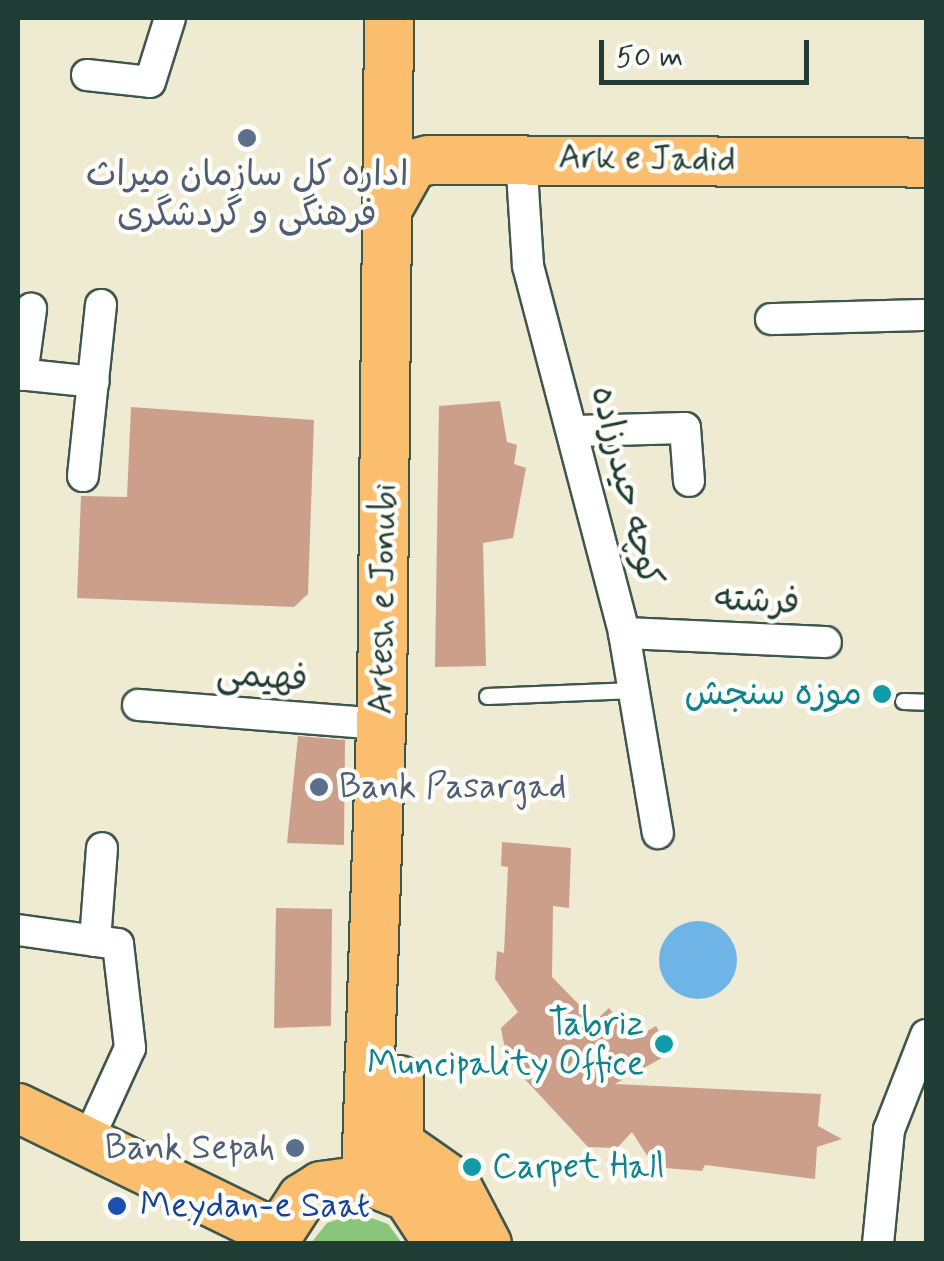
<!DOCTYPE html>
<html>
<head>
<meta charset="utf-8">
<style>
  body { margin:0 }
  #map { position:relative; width:944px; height:1261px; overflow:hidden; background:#efead2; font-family:Mynerve,"Playpen Sans Arabic",sans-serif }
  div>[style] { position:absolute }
  .green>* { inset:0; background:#89c57a }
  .water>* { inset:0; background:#6fb4e6 }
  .round { border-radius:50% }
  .building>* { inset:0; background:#cc9f8a }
  .roads { filter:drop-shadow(2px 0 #3e574c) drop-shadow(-2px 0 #3e574c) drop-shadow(0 2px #3e574c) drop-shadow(0 -2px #3e574c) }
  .service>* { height:15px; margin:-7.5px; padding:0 7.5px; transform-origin:7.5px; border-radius:7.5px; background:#fff }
  .minor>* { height:30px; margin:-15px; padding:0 15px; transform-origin:15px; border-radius:15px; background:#fff }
  .primary>* { height:48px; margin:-24px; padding:0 24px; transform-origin:24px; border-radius:24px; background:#fbbe6e }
  .dots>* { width:28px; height:28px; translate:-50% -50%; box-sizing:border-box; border:5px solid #fdfcf7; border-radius:50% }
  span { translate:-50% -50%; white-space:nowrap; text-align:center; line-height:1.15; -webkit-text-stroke:9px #fdfcf7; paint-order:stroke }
  .street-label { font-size:35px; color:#1f3d34 }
  .service-label { font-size:35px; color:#4e5e75 }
  .left { translate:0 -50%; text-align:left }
  .right { translate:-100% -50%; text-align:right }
  .culture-label { font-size:35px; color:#0d838f }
  .transit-label { font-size:35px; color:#164399 }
  .frame { position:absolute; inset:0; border:20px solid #1f3d34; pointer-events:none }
  .scale { position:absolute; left:599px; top:40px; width:210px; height:45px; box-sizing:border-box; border:5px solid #1f3d34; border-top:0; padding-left:12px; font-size:30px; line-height:35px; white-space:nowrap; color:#1f3d34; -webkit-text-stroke:8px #fdfcf7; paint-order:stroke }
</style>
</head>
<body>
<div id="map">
  <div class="green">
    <div style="clip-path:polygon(358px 1213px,388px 1224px,402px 1243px,311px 1243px,327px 1223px)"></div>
  </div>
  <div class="water">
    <div class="round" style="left:659px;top:921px;width:78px;height:78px"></div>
  </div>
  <div class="building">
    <div style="clip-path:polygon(500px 401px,507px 442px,517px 445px,514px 464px,526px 468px,513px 538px,483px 543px,486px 666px,435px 667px,439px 406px)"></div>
    <div style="clip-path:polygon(131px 407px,314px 420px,308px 594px,294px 607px,77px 598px,81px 496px,127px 497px)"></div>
    <div style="clip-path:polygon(298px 736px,345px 740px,344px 845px,287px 843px)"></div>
    <div style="clip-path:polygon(502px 842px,571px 848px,569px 908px,553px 906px,552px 977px,595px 1021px,609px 1008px,634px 1039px,656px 1026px,671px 1053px,615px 1084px,821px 1094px,818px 1126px,842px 1139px,817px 1147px,815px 1179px,705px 1165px,702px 1171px,665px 1168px,653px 1165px,632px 1132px,617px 1148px,588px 1147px,507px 1060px,501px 1028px,518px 1012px,495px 979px,497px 951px,504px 953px,508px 867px,501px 866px)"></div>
    <div style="clip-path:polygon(276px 908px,332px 909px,331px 1026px,274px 1028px)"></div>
  </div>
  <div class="roads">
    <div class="service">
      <div style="left:487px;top:696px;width:147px;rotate:-2.3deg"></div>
      <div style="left:903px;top:701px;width:23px;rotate:2deg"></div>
    </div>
    <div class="minor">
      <div style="left:87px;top:75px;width:63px;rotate:6.3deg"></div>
      <div style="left:150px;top:82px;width:67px;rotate:-72.6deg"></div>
      <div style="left:521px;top:157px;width:109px;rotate:86.3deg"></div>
      <div style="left:528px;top:266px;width:379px;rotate:75.3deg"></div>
      <div style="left:624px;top:633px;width:203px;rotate:80.4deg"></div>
      <div style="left:771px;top:319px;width:155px;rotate:-1.5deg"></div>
      <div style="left:18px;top:374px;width:76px;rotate:6deg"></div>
      <div style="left:22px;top:375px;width:67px;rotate:-82.2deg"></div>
      <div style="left:576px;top:431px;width:109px;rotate:-1.6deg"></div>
      <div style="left:685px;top:428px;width:53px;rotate:85.7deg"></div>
      <div style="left:83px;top:476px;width:172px;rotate:-84deg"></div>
      <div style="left:624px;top:633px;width:202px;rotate:2.6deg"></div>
      <div style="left:138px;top:705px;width:244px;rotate:4.5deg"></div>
      <div style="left:18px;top:930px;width:101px;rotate:8deg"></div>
      <div style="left:118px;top:944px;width:105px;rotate:83.4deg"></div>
      <div style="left:130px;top:1048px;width:103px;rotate:114.6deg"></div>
      <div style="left:95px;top:941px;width:93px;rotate:-85.7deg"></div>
      <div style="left:878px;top:1244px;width:115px;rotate:-84.5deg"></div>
      <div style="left:889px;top:1130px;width:102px;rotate:-68.7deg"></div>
    </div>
    <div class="primary">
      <div style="left:391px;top:203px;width:45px;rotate:-60.6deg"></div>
      <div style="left:413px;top:164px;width:16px;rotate:-14deg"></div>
      <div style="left:429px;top:160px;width:497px;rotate:0.3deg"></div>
      <div style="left:399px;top:1080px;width:64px;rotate:90deg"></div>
      <div style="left:399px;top:1144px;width:68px;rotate:34.9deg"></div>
      <div style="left:455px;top:1183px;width:69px;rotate:62.3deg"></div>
      <div style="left:18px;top:1108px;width:285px;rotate:26deg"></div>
      <div style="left:366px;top:1180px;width:477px;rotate:-88.1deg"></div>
      <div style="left:382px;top:703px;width:685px;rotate:-89.41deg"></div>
      <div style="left:272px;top:1244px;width:55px;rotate:-56.9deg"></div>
      <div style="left:302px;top:1198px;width:22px;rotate:-32deg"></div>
      <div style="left:321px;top:1186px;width:45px;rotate:-7.6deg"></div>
      <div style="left:366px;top:1180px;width:45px;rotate:22deg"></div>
      <div style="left:408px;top:1197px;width:56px;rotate:56.6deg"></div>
    </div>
  </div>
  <div class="dots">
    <div style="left:247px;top:138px;background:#5c6f8a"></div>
    <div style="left:882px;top:694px;background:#0f9aa8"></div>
    <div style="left:319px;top:787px;background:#5c6f8a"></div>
    <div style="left:664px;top:1044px;background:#0f9aa8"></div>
    <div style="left:295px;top:1148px;background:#5c6f8a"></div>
    <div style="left:472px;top:1167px;background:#0f9aa8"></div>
    <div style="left:117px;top:1206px;background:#1a4fb4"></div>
  </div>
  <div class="street-label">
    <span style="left:647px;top:159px;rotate:1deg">Ark e Jadid</span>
    <span style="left:626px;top:486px;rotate:76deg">کوچه حیدرزاده</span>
    <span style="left:383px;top:599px;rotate:-89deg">Artesh e Jonubi</span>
    <span style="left:757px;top:601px;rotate:3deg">فرشته</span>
    <span style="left:262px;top:677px;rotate:4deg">فهیمی</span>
  </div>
  <div class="service-label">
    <span style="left:247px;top:195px">اداره کل سازمان میراث<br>فرهنگی و گردشگری</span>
    <span class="left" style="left:339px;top:787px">Bank Pasargad</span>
    <span class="right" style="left:275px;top:1148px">Bank Sepah</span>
  </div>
  <div class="culture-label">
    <span class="right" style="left:862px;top:694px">موزه سنجش</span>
    <span class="right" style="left:644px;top:1044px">Tabriz<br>Muncipality Office</span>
    <span class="left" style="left:492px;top:1167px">Carpet Hall</span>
  </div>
  <div class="transit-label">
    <span class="left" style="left:140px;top:1206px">Meydan-e Saat</span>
  </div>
  <div class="frame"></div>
  <div class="scale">50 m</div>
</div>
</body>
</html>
